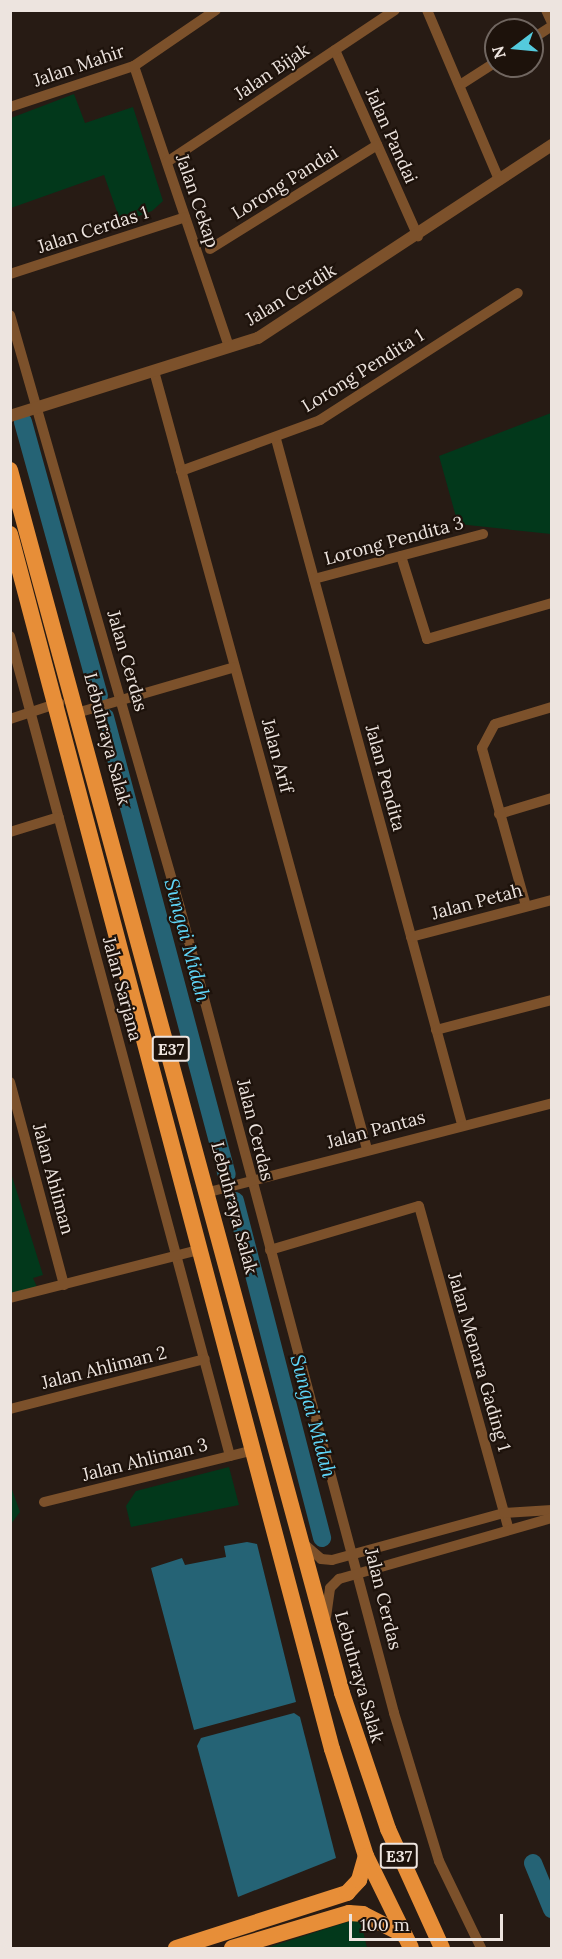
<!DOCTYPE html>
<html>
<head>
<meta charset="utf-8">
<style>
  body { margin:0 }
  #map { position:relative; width:562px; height:1959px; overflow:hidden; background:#271b14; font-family:Lora,serif }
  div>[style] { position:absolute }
  .green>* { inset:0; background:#02381b }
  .water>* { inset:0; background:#256375 }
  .river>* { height:18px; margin:-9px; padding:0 9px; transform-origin:9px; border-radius:9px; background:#256375 }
  .minor>* { height:10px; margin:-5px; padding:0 5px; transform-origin:5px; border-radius:5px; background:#7c512b }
  .tertiary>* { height:12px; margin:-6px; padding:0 6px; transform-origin:6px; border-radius:6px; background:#7c512b }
  .trunk>* { height:16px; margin:-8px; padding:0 8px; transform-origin:8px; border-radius:8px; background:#e78e38 }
  span { translate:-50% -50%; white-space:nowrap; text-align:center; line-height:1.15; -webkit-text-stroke:4.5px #1d120b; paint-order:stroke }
  .shield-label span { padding:2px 4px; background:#1d120b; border:2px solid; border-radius:4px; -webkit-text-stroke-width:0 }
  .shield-label { font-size:16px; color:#ede4df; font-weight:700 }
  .street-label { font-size:18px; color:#ede4df }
  .water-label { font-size:20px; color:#5fd5f8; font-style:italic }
  .frame { position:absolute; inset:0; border:12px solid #ede4df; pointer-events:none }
  .north { position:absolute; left:484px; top:18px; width:60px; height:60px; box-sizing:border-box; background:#1d120b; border:2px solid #706660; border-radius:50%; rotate:254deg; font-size:16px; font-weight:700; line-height:24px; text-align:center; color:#ede4df }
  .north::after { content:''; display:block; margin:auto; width:21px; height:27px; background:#54cadd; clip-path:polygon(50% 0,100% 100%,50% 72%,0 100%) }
  .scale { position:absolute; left:349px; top:1914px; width:154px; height:27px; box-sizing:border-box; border:3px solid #ede4df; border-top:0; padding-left:8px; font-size:18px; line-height:21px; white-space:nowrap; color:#ede4df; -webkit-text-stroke:4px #1d120b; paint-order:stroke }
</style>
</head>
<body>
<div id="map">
  <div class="green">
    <div style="clip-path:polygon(74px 94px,85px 123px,133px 107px,163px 201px,152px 211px,121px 223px,104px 175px,11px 208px,11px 118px)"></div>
    <div style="clip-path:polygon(551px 413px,551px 534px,458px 524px,439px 456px)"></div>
    <div style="clip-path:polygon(10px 1170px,43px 1275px,33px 1278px,37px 1287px,11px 1293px)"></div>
    <div style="clip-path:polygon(229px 1467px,239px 1505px,131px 1527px,126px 1506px,136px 1491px)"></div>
    <div style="clip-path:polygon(10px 1484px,20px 1512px,11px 1524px,10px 1524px)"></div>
    <div style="clip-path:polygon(360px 1918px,367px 1948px,266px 1948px)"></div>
  </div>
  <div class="water">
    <div style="clip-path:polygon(247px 1542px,257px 1544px,296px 1702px,194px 1730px,151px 1568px,182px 1558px,185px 1565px,226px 1557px,224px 1546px)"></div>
    <div style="clip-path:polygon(294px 1713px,300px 1717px,336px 1858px,238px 1897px,197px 1746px,201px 1738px)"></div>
  </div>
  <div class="river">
    <div style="left:23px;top:422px;width:284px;rotate:74.5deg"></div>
    <div style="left:105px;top:717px;width:473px;rotate:75.1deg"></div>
    <div style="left:235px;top:1201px;width:348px;rotate:75.5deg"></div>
    <div style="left:533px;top:1863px;width:50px;rotate:67.6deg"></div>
  </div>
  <div class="minor">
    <div style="left:427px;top:10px;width:185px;rotate:67deg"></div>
    <div style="left:546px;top:10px;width:14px;rotate:65deg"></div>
    <div style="left:532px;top:39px;width:24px;rotate:-33deg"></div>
    <div style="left:335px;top:50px;width:204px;rotate:66deg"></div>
    <div style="left:134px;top:66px;width:297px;rotate:71.3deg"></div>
    <div style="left:460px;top:85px;width:43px;rotate:-32.6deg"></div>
    <div style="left:10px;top:107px;width:131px;rotate:-18.3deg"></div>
    <div style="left:134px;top:66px;width:99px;rotate:-34.3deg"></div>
    <div style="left:167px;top:162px;width:274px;rotate:-33.7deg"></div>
    <div style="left:210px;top:249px;width:197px;rotate:-31.9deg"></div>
    <div style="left:10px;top:274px;width:184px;rotate:-18deg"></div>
    <div style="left:10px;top:315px;width:617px;rotate:74deg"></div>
    <div style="left:180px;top:908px;width:833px;rotate:75.11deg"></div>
    <div style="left:394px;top:1713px;width:155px;rotate:73.1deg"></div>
    <div style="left:439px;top:1861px;width:97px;rotate:64.2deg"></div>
    <div style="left:154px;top:371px;width:807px;rotate:74.69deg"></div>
    <div style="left:276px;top:439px;width:710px;rotate:74.81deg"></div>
    <div style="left:181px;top:471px;width:148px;rotate:-20.1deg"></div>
    <div style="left:320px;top:420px;width:235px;rotate:-32.7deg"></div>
    <div style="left:401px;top:556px;width:87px;rotate:72.6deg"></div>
    <div style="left:427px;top:639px;width:130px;rotate:-16.1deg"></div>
    <div style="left:314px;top:579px;width:175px;rotate:-14.9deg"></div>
    <div style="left:10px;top:636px;width:849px;rotate:74.98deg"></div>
    <div style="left:80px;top:712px;width:161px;rotate:-16.2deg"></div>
    <div style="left:10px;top:719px;width:52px;rotate:-18.1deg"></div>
    <div style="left:499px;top:814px;width:55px;rotate:-16.8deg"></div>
    <div style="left:10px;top:832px;width:51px;rotate:-17deg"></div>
    <div style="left:526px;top:906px;width:164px;rotate:-105.6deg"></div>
    <div style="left:482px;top:748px;width:27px;rotate:-62deg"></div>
    <div style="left:495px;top:724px;width:59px;rotate:-16.6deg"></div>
    <div style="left:411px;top:937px;width:146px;rotate:-14.7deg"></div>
    <div style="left:436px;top:1030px;width:120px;rotate:-14.5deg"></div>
    <div style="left:10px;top:1082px;width:210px;rotate:75.1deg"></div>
    <div style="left:209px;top:1192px;width:354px;rotate:-14.5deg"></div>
    <div style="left:270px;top:1250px;width:155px;rotate:-16.5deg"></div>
    <div style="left:419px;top:1206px;width:333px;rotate:74.5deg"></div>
    <div style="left:10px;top:1298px;width:198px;rotate:-14.3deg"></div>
    <div style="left:10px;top:1409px;width:201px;rotate:-14.4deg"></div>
    <div style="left:44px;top:1502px;width:216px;rotate:-13.9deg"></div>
    <div style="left:304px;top:1544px;width:23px;rotate:41deg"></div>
    <div style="left:321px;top:1559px;width:11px;rotate:5deg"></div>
    <div style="left:332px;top:1560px;width:178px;rotate:-15.3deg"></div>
    <div style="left:504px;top:1513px;width:48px;rotate:-3.6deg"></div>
    <div style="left:326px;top:1617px;width:29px;rotate:-82deg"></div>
    <div style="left:330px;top:1588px;width:13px;rotate:-45deg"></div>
    <div style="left:339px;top:1579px;width:222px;rotate:-16deg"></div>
  </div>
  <div class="tertiary">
    <div style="left:10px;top:416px;width:260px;rotate:-17.5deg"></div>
    <div style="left:258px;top:338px;width:352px;rotate:-33.3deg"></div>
  </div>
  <div class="trunk">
    <div style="left:10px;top:470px;width:1267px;rotate:74.81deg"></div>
    <div style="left:342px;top:1693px;width:144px;rotate:71.3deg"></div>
    <div style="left:388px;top:1829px;width:131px;rotate:65.6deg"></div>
    <div style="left:10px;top:534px;width:1257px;rotate:75.16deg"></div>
    <div style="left:332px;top:1749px;width:112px;rotate:72.4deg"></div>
    <div style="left:366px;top:1856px;width:102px;rotate:63.9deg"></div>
    <div style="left:176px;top:1948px;width:180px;rotate:-17.8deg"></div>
    <div style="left:347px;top:1893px;width:18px;rotate:-47deg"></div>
    <div style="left:359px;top:1880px;width:25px;rotate:-74deg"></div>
    <div style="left:232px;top:1948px;width:122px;rotate:-16.7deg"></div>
    <div style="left:349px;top:1913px;width:14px;rotate:4deg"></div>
    <div style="left:363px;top:1914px;width:44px;rotate:27.1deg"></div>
  </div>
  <div class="shield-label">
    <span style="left:171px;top:1049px">E37</span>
    <span style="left:399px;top:1856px">E37</span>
  </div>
  <div class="street-label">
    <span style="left:79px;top:66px;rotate:-19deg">Jalan Mahir</span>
    <span style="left:272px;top:72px;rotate:-34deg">Jalan Bijak</span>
    <span style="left:391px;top:136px;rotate:66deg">Jalan Pandai</span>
    <span style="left:285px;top:183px;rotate:-32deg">Lorong Pandai</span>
    <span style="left:197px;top:201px;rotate:71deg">Jalan Cekap</span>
    <span style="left:93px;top:230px;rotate:-18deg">Jalan Cerdas 1</span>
    <span style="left:291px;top:295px;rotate:-31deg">Jalan Cerdik</span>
    <span style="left:363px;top:371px;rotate:-32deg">Lorong Pendita 1</span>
    <span style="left:394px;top:541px;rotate:-15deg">Lorong Pendita 3</span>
    <span style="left:127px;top:661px;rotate:74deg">Jalan Cerdas</span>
    <span style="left:107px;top:739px;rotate:75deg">Lebuhraya Salak</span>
    <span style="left:277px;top:756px;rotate:75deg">Jalan Arif</span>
    <span style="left:385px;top:778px;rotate:75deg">Jalan Pendita</span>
    <span style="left:477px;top:902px;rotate:-15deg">Jalan Petah</span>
    <span style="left:122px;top:989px;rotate:75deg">Jalan Sarjana</span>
    <span style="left:255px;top:1130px;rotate:76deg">Jalan Cerdas</span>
    <span style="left:376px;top:1130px;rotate:-15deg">Jalan Pantas</span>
    <span style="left:53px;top:1179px;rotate:75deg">Jalan Ahliman</span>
    <span style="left:234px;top:1208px;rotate:75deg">Lebuhraya Salak</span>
    <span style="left:479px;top:1362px;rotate:74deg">Jalan Menara Gading 1</span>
    <span style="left:104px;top:1368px;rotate:-14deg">Jalan Ahliman 2</span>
    <span style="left:145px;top:1460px;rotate:-14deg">Jalan Ahliman 3</span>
    <span style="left:383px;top:1599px;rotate:76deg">Jalan Cerdas</span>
    <span style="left:359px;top:1677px;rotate:74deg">Lebuhraya Salak</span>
  </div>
  <div class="water-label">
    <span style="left:188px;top:940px;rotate:75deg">Sungai Midah</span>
    <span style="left:314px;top:1416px;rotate:75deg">Sungai Midah</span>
  </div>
  <div class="frame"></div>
  <div class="north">N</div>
  <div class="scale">100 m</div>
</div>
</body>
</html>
